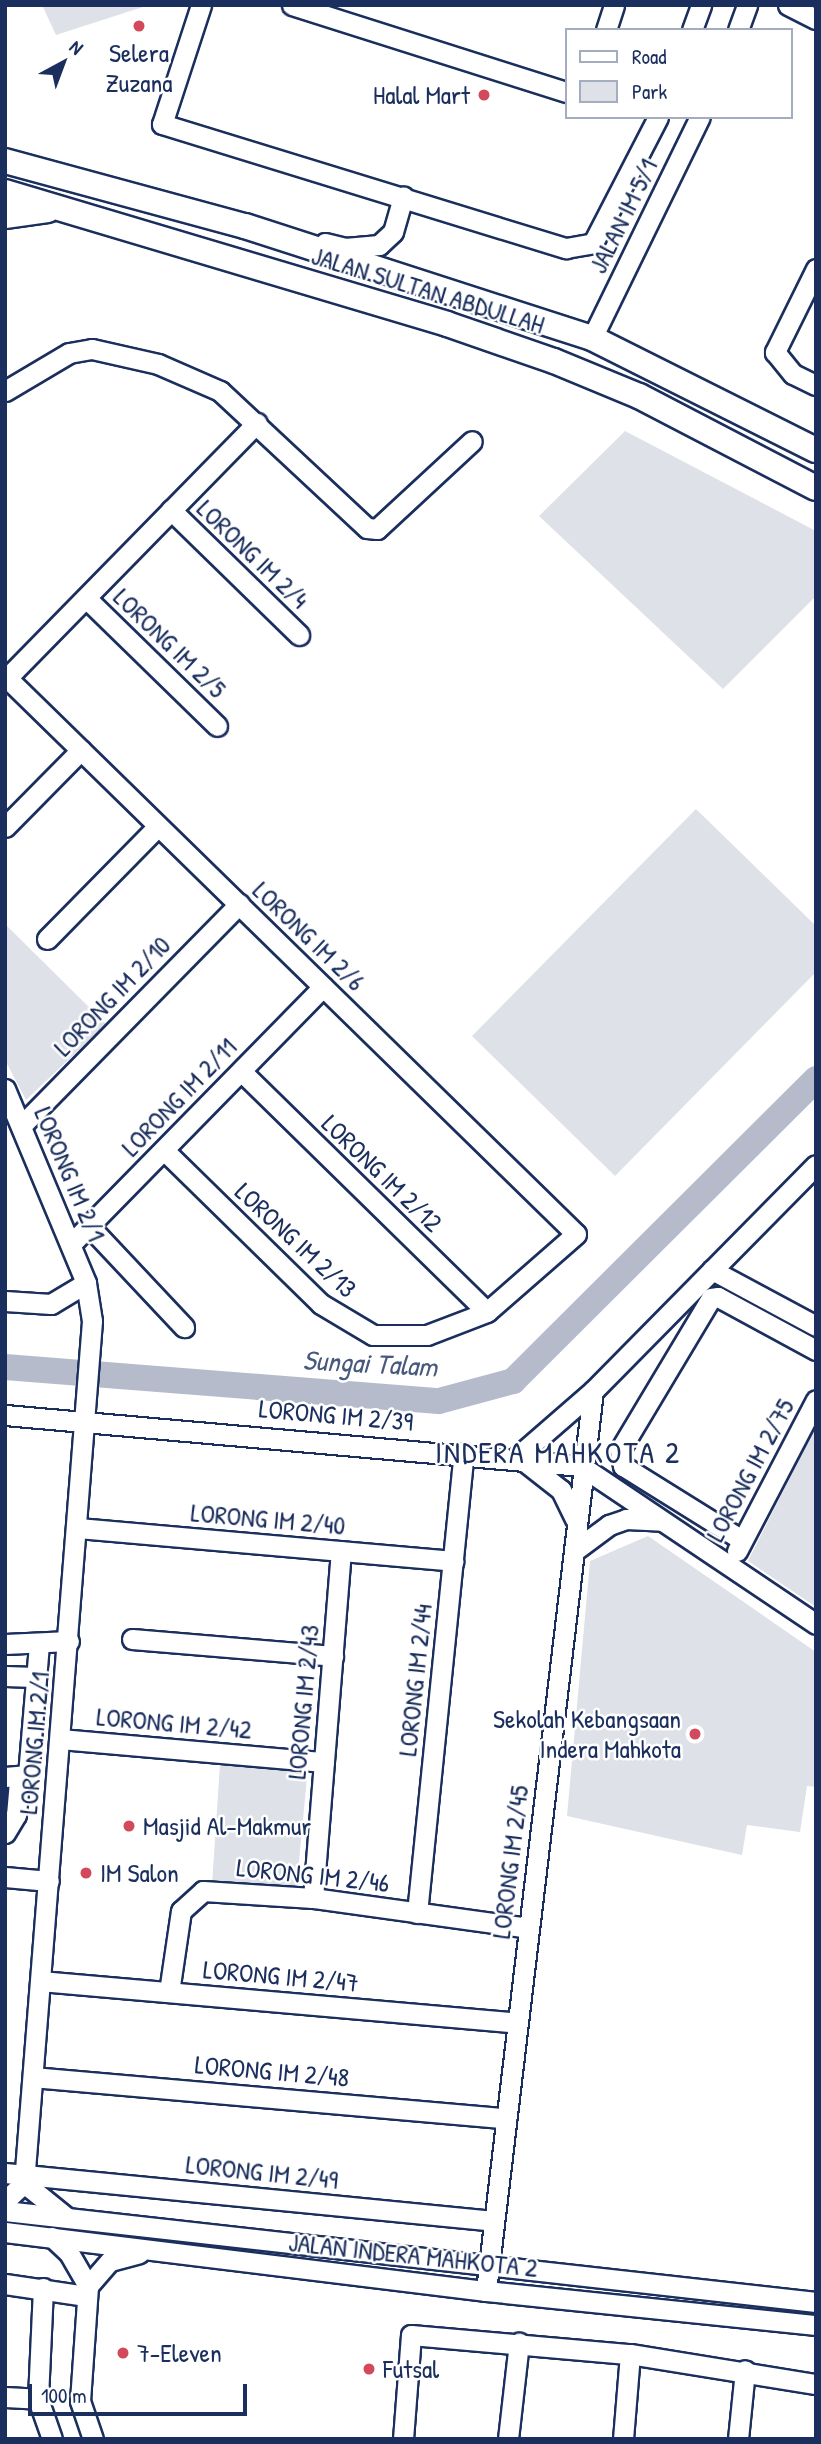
<!DOCTYPE html>
<html>
<head>
<meta charset="utf-8">
<style>
  body { margin:0 }
  #map { position:relative; width:821px; height:2444px; overflow:hidden; background:#fff; font-family:"Patrick Hand",sans-serif }
  div>[style] { position:absolute }
  .green>* { inset:0; background:#dee1e7 }
  .river>* { height:26px; margin:-13px; padding:0 13px; transform-origin:13px; border-radius:13px; background:#b5bbca }
  .roads { filter:drop-shadow(2px 0 #1b2f5e) drop-shadow(-2px 0 #1b2f5e) drop-shadow(0 2px #1b2f5e) drop-shadow(0 -2px #1b2f5e) }
  .minor>* { height:19px; margin:-9.5px; padding:0 9.5px; transform-origin:9.5px; border-radius:9.5px; background:#fff }
  .major>* { height:24px; margin:-12px; padding:0 12px; transform-origin:12px; border-radius:12px; background:#fff }
  .dots>* { width:19px; height:19px; translate:-50% -50%; box-sizing:border-box; border:4px solid #fff; border-radius:50% }
  span { translate:-50% -50%; white-space:nowrap; text-align:center; line-height:1.15; -webkit-text-stroke:5px #fff; paint-order:stroke }
  .poi-label { font-size:26px; color:#1b2f5e }
  .right { translate:-100% -50%; text-align:right }
  .left { translate:0 -50%; text-align:left }
  .street-label { font-size:26px; color:#1b2f5e }
  .water-label { font-size:28px; color:#49597e; font-style:italic }
  .quarter-label { font-size:30px; color:#1b2f5e; letter-spacing:2px }
  .frame { position:absolute; inset:0; border:7px solid #1b2f5e; pointer-events:none }
  .legend { position:absolute; left:565px; top:28px; width:228px; height:91px; box-sizing:border-box; background:#fff; border:2px solid #a4acbf; margin:0; padding:9px 12px; list-style:none; font-size:21px; color:#1b2f5e }
  .legend li { display:flex; align-items:center; gap:14px; height:35px }
  .legend b { width:35px; border:2px solid #a4acbf }
  .north { position:absolute; left:28px; top:28px; width:70px; height:70px; -webkit-text-stroke:5px #fff; paint-order:stroke; rotate:41deg; font-size:19px; font-weight:700; line-height:28px; text-align:center; color:#1b2f5e }
  .north::after { content:''; display:block; margin:auto; width:24px; height:32px; background:#1b2f5e; clip-path:polygon(50% 0,100% 100%,50% 72%,0 100%) }
  .scale { position:absolute; left:28px; top:2384px; width:219px; height:32px; box-sizing:border-box; border:4px solid #1b2f5e; border-top:0; padding-left:9px; font-size:21px; line-height:24px; white-space:nowrap; color:#1b2f5e; -webkit-text-stroke:5px #fff; paint-order:stroke }
</style>
</head>
<body>
<div id="map">
  <div class="green">
    <div style="clip-path:polygon(42px 5px,149px 5px,56px 35px)"></div>
    <div style="clip-path:polygon(625px 431px,816px 531px,816px 596px,723px 689px,539px 516px)"></div>
    <div style="clip-path:polygon(696px 809px,816px 926px,816px 972px,615px 1176px,472px 1036px)"></div>
    <div style="clip-path:polygon(5px 924px,106px 1024px,26px 1100px,5px 1060px)"></div>
    <div style="clip-path:polygon(816px 1426px,816px 1607px,748px 1561px)"></div>
    <div style="clip-path:polygon(648px 1536px,816px 1652px,816px 1787px,807px 1786px,800px 1832px,747px 1825px,742px 1855px,567px 1816px,590px 1561px)"></div>
    <div style="clip-path:polygon(220px 1764px,308px 1767px,296px 1892px,212px 1885px)"></div>
  </div>
  <div class="river">
    <div style="left:5px;top:1367px;width:435px;rotate:4.5deg"></div>
    <div style="left:439px;top:1401px;width:77px;rotate:-15.1deg"></div>
    <div style="left:513px;top:1381px;width:428px;rotate:-44.9deg"></div>
  </div>
  <div class="roads">
    <div class="minor">
      <div style="left:201px;top:5px;width:125px;rotate:108.1deg"></div>
      <div style="left:162px;top:124px;width:423px;rotate:17.1deg"></div>
      <div style="left:566px;top:248px;width:27px;rotate:-10deg"></div>
      <div style="left:593px;top:243px;width:142px;rotate:-62.7deg"></div>
      <div style="left:292px;top:5px;width:288px;rotate:17.6deg"></div>
      <div style="left:788px;top:5px;width:31px;rotate:27deg"></div>
      <div style="left:606px;top:30px;width:26px;rotate:-72deg"></div>
      <div style="left:692px;top:30px;width:27px;rotate:-70deg"></div>
      <div style="left:738px;top:30px;width:27px;rotate:-70deg"></div>
      <div style="left:325px;top:243px;width:21px;rotate:14deg"></div>
      <div style="left:345px;top:248px;width:34px;rotate:-5deg"></div>
      <div style="left:379px;top:245px;width:19px;rotate:-43deg"></div>
      <div style="left:393px;top:232px;width:37px;rotate:-74deg"></div>
      <div style="left:816px;top:269px;width:93px;rotate:116.3deg"></div>
      <div style="left:775px;top:352px;width:28px;rotate:51deg"></div>
      <div style="left:793px;top:374px;width:25px;rotate:26deg"></div>
      <div style="left:592px;top:338px;width:246px;rotate:-64deg"></div>
      <div style="left:5px;top:391px;width:74px;rotate:-30.7deg"></div>
      <div style="left:69px;top:353px;width:23px;rotate:-10deg"></div>
      <div style="left:92px;top:349px;width:68px;rotate:12.8deg"></div>
      <div style="left:158px;top:364px;width:68px;rotate:23.5deg"></div>
      <div style="left:220px;top:391px;width:201px;rotate:43deg"></div>
      <div style="left:367px;top:528px;width:10px;rotate:6deg"></div>
      <div style="left:377px;top:529px;width:129px;rotate:-42.8deg"></div>
      <div style="left:171px;top:510px;width:179px;rotate:44.3deg"></div>
      <div style="left:86px;top:598px;width:183px;rotate:44.3deg"></div>
      <div style="left:5px;top:676px;width:798px;rotate:44.34deg"></div>
      <div style="left:576px;top:1234px;width:118px;rotate:138.8deg"></div>
      <div style="left:487px;top:1312px;width:64px;rotate:159deg"></div>
      <div style="left:427px;top:1335px;width:54px;rotate:180deg"></div>
      <div style="left:373px;top:1335px;width:61px;rotate:-149.2deg"></div>
      <div style="left:321px;top:1304px;width:220px;rotate:-135.6deg"></div>
      <div style="left:7px;top:678px;width:357px;rotate:-45.6deg"></div>
      <div style="left:5px;top:827px;width:108px;rotate:-45.4deg"></div>
      <div style="left:47px;top:939px;width:158px;rotate:-45.5deg"></div>
      <div style="left:241px;top:1071px;width:344px;rotate:44.4deg"></div>
      <div style="left:5px;top:1089px;width:210px;rotate:67.3deg"></div>
      <div style="left:86px;top:1283px;width:38px;rotate:81deg"></div>
      <div style="left:92px;top:1321px;width:865px;rotate:94.51deg"></div>
      <div style="left:24px;top:2183px;width:26px;rotate:137deg"></div>
      <div style="left:22px;top:1125px;width:310px;rotate:-45.5deg"></div>
      <div style="left:89px;top:1226px;width:139px;rotate:46.8deg"></div>
      <div style="left:71px;top:1244px;width:360px;rotate:-45.6deg"></div>
      <div style="left:712px;top:1270px;width:118px;rotate:28.3deg"></div>
      <div style="left:5px;top:1301px;width:46px;rotate:3.7deg"></div>
      <div style="left:51px;top:1304px;width:41px;rotate:-31deg"></div>
      <div style="left:5px;top:1415px;width:578px;rotate:5.06deg"></div>
      <div style="left:581px;top:1466px;width:283px;rotate:33.9deg"></div>
      <div style="left:517px;top:1457px;width:101px;rotate:-41deg"></div>
      <div style="left:593px;top:1391px;width:317px;rotate:-45.4deg"></div>
      <div style="left:524px;top:1461px;width:47px;rotate:38.1deg"></div>
      <div style="left:561px;top:1490px;width:32px;rotate:64deg"></div>
      <div style="left:78px;top:1528px;width:377px;rotate:5deg"></div>
      <div style="left:742px;top:1540px;width:140px;rotate:-148.1deg"></div>
      <div style="left:623px;top:1466px;width:16px;rotate:-101deg"></div>
      <div style="left:620px;top:1450px;width:177px;rotate:-59.1deg"></div>
      <div style="left:711px;top:1298px;width:7px;rotate:-8deg"></div>
      <div style="left:718px;top:1297px;width:111px;rotate:28.4deg"></div>
      <div style="left:574px;top:1551px;width:44px;rotate:-36.6deg"></div>
      <div style="left:609px;top:1525px;width:18px;rotate:-19deg"></div>
      <div style="left:626px;top:1519px;width:36px;rotate:3deg"></div>
      <div style="left:737px;top:1551px;width:170px;rotate:-62.4deg"></div>
      <div style="left:132px;top:1639px;width:202px;rotate:4.8deg"></div>
      <div style="left:5px;top:1644px;width:64px;rotate:-2.7deg"></div>
      <div style="left:5px;top:1676px;width:30px;rotate:2deg"></div>
      <div style="left:60px;top:1739px;width:265px;rotate:5deg"></div>
      <div style="left:5px;top:1777px;width:23px;rotate:-5deg"></div>
      <div style="left:28px;top:1775px;width:130px;rotate:-85.2deg"></div>
      <div style="left:5px;top:1833px;width:21px;rotate:-59deg"></div>
      <div style="left:16px;top:1815px;width:37px;rotate:-85deg"></div>
      <div style="left:5px;top:1877px;width:44px;rotate:5.2deg"></div>
      <div style="left:313px;top:1898px;width:348px;rotate:-85.4deg"></div>
      <div style="left:417px;top:1913px;width:462px;rotate:-84.2deg"></div>
      <div style="left:41px;top:1981px;width:478px;rotate:5deg"></div>
      <div style="left:169px;top:1992px;width:82px;rotate:-81.6deg"></div>
      <div style="left:181px;top:1911px;width:30px;rotate:-42deg"></div>
      <div style="left:203px;top:1891px;width:110px;rotate:3.6deg"></div>
      <div style="left:313px;top:1898px;width:217px;rotate:7.9deg"></div>
      <div style="left:33px;top:2077px;width:475px;rotate:5deg"></div>
      <div style="left:5px;top:2173px;width:491px;rotate:5.6deg"></div>
      <div style="left:24px;top:2183px;width:54px;rotate:39deg"></div>
      <div style="left:5px;top:2211px;width:816px;rotate:6.4deg"></div>
      <div style="left:5px;top:2232px;width:485px;rotate:7deg"></div>
      <div style="left:486px;top:2291px;width:332px;rotate:5.9deg"></div>
      <div style="left:52px;top:2237px;width:23px;rotate:43deg"></div>
      <div style="left:69px;top:2253px;width:38px;rotate:60deg"></div>
      <div style="left:5px;top:2284px;width:82px;rotate:8.4deg"></div>
      <div style="left:43px;top:2288px;width:111px;rotate:92.6deg"></div>
      <div style="left:38px;top:2399px;width:42px;rotate:70.7deg"></div>
      <div style="left:486px;top:2291px;width:906px;rotate:-83.22deg"></div>
      <div style="left:5px;top:2397px;width:33px;rotate:3deg"></div>
      <div style="left:93px;top:2439px;width:40px;rotate:-108.9deg"></div>
      <div style="left:80px;top:2401px;width:115px;rotate:-86deg"></div>
      <div style="left:88px;top:2286px;width:33px;rotate:-49deg"></div>
      <div style="left:110px;top:2261px;width:30px;rotate:-15deg"></div>
      <div style="left:403px;top:2439px;width:104px;rotate:-85.6deg"></div>
      <div style="left:411px;top:2335px;width:220px;rotate:5deg"></div>
      <div style="left:630px;top:2354px;width:188px;rotate:9.2deg"></div>
      <div style="left:508px;top:2439px;width:97px;rotate:-83.5deg"></div>
      <div style="left:623px;top:2439px;width:85px;rotate:-85.3deg"></div>
      <div style="left:738px;top:2439px;width:69px;rotate:-84.2deg"></div>
    </div>
    <div class="major">
      <div style="left:5px;top:161px;width:249px;rotate:15.2deg"></div>
      <div style="left:245px;top:226px;width:365px;rotate:17.9deg"></div>
      <div style="left:592px;top:338px;width:250px;rotate:26.6deg"></div>
      <div style="left:5px;top:192px;width:461px;rotate:16.6deg"></div>
      <div style="left:447px;top:324px;width:113px;rotate:19.1deg"></div>
      <div style="left:554px;top:361px;width:92px;rotate:22.4deg"></div>
      <div style="left:639px;top:396px;width:199px;rotate:27.5deg"></div>
      <div style="left:5px;top:216px;width:43px;rotate:-7.9deg"></div>
    </div>
  </div>
  <div class="dots">
    <div style="left:139px;top:26px;background:#d1495b"></div>
    <div style="left:484px;top:95px;background:#d1495b"></div>
    <div style="left:695px;top:1734px;background:#d1495b"></div>
    <div style="left:129px;top:1826px;background:#d1495b"></div>
    <div style="left:86px;top:1873px;background:#d1495b"></div>
    <div style="left:123px;top:2353px;background:#d1495b"></div>
    <div style="left:369px;top:2369px;background:#d1495b"></div>
  </div>
  <div class="poi-label">
    <span style="left:139px;top:68px">Selera<br>Zuzana</span>
    <span class="right" style="left:470px;top:95px">Halal Mart</span>
    <span class="right" style="left:681px;top:1734px">Sekolah Kebangsaan<br>Indera Mahkota</span>
    <span class="left" style="left:143px;top:1826px">Masjid Al-Makmur</span>
    <span class="left" style="left:100px;top:1873px">IM Salon</span>
    <span class="left" style="left:137px;top:2353px">7-Eleven</span>
    <span class="left" style="left:383px;top:2369px">Futsal</span>
  </div>
  <div class="street-label">
    <span style="left:623px;top:216px;rotate:-64deg">JALAN IM 5/1</span>
    <span style="left:428px;top:290px;rotate:17deg">JALAN SULTAN ABDULLAH</span>
    <span style="left:253px;top:554px;rotate:44deg">LORONG IM 2/4</span>
    <span style="left:170px;top:643px;rotate:44deg">LORONG IM 2/5</span>
    <span style="left:309px;top:936px;rotate:44deg">LORONG IM 2/6</span>
    <span style="left:112px;top:996px;rotate:-46deg">LORONG IM 2/10</span>
    <span style="left:179px;top:1097px;rotate:-46deg">LORONG IM 2/11</span>
    <span style="left:382px;top:1173px;rotate:44deg">LORONG IM 2/12</span>
    <span style="left:70px;top:1174px;rotate:67deg">LORONG IM 2/1</span>
    <span style="left:296px;top:1240px;rotate:43deg">LORONG IM 2/13</span>
    <span style="left:336px;top:1415px;rotate:5deg">LORONG IM 2/39</span>
    <span style="left:750px;top:1470px;rotate:-62deg">LORONG IM 2/75</span>
    <span style="left:268px;top:1519px;rotate:5deg">LORONG IM 2/40</span>
    <span style="left:415px;top:1680px;rotate:-84deg">LORONG IM 2/44</span>
    <span style="left:303px;top:1702px;rotate:-85deg">LORONG IM 2/43</span>
    <span style="left:174px;top:1723px;rotate:5deg">LORONG IM 2/42</span>
    <span style="left:34px;top:1743px;rotate:-85deg">LORONG IM 2/1</span>
    <span style="left:510px;top:1862px;rotate:-83deg">LORONG IM 2/45</span>
    <span style="left:313px;top:1875px;rotate:6deg">LORONG IM 2/46</span>
    <span style="left:281px;top:1976px;rotate:5deg">LORONG IM 2/47</span>
    <span style="left:272px;top:2071px;rotate:5deg">LORONG IM 2/48</span>
    <span style="left:262px;top:2172px;rotate:6deg">LORONG IM 2/49</span>
    <span style="left:413px;top:2255px;rotate:6deg">JALAN INDERA MAHKOTA 2</span>
  </div>
  <div class="water-label">
    <span style="left:370px;top:1363px;rotate:3deg">Sungai Talam</span>
  </div>
  <div class="quarter-label">
    <span style="left:558px;top:1452px">INDERA MAHKOTA 2</span>
  </div>
  <div class="frame"></div>
  <ul class="legend">
  <li><b style="height:9px;background:#fff"></b>Road</li>
  <li><b style="height:19px;background:#dee1e7"></b>Park</li>
  </ul>
  <div class="north">N</div>
  <div class="scale">100 m</div>
</div>
</body>
</html>
